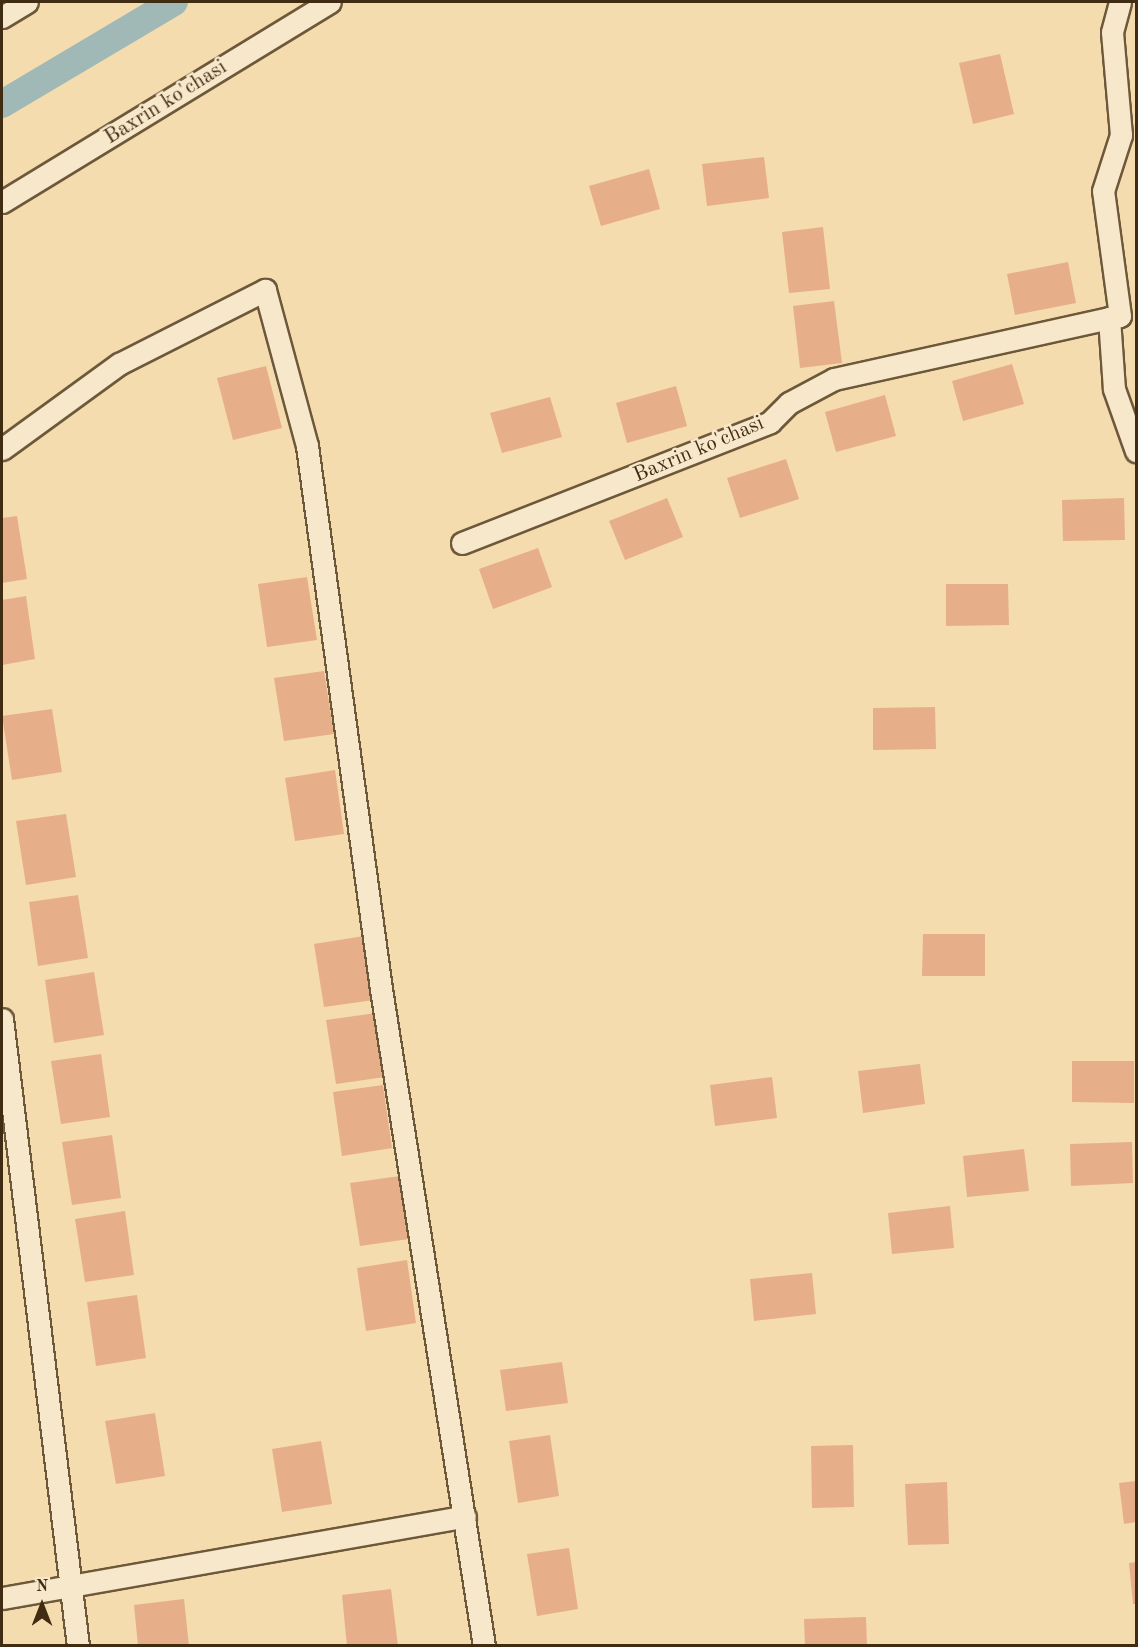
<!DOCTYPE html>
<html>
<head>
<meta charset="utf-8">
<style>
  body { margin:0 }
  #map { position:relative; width:1138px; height:1647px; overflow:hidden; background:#f4dcaf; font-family:"Old Standard TT",serif }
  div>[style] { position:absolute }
  .canal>* { height:28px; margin:-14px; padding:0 14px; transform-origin:14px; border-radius:14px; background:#a0b9b6 }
  .building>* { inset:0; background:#e7ae8a }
  .roads { filter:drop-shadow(2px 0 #6d583a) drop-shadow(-2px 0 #6d583a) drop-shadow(0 2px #6d583a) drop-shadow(0 -2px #6d583a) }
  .street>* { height:21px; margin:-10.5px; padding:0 10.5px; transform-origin:10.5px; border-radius:10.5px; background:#f8e8cb }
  span { translate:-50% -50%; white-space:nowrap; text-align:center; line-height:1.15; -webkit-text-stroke:5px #f8e8cb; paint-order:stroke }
  .street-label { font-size:21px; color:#402c13 }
  .frame { position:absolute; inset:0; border:3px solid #402c13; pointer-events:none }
  .north { position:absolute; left:12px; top:1575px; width:60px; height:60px; -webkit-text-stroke:4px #f8e8cb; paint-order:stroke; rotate:0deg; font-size:16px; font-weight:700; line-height:24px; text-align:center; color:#402c13 }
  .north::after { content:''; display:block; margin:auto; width:21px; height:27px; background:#402c13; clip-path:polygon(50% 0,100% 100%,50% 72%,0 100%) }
</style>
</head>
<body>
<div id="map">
  <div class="canal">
    <div style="left:2px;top:104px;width:200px;rotate:-30.7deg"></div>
  </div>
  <div class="building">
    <div style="clip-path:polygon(1000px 54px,1014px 114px,973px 124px,959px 63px)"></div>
    <div style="clip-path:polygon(764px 157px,769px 198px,707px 206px,702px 164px)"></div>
    <div style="clip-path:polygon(649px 169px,660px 209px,601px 226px,589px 186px)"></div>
    <div style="clip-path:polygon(823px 227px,830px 289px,789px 293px,782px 232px)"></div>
    <div style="clip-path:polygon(1068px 262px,1076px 303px,1015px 315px,1007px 274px)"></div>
    <div style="clip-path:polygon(834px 301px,842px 363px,800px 368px,793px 306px)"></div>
    <div style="clip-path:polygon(1012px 364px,1024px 404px,963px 421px,952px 381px)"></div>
    <div style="clip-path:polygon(266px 366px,282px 428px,233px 440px,217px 378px)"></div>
    <div style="clip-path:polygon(676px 386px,687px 426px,627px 443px,616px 403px)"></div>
    <div style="clip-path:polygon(885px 395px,896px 436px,836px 452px,825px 412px)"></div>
    <div style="clip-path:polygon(550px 397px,562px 437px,502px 453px,490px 413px)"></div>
    <div style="clip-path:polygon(786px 459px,799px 499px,740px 518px,727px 478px)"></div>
    <div style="clip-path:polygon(667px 498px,683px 537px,625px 560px,609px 521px)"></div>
    <div style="clip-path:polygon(1124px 498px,1125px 540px,1063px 541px,1062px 500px)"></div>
    <div style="clip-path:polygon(17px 516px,27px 579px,2px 583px,2px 518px)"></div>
    <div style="clip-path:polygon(538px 548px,552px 587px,493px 609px,479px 569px)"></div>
    <div style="clip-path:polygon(307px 577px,317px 640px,267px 647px,258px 584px)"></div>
    <div style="clip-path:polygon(946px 584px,1008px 584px,1009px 625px,946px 626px)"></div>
    <div style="clip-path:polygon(26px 596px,35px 659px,2px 665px,2px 600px)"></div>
    <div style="clip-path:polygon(324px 671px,334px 734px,284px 741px,274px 678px)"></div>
    <div style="clip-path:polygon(935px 707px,936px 749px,873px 750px,873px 708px)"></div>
    <div style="clip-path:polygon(52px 709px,62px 772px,12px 780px,2px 716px)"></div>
    <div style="clip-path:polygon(335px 770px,344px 834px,295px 841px,285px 778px)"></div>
    <div style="clip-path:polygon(66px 814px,76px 877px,26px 885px,16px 821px)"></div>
    <div style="clip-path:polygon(78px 895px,88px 958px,38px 966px,29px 902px)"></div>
    <div style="clip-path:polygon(923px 934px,985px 934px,985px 976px,922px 976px)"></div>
    <div style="clip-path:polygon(364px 936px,374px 1000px,324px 1007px,314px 944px)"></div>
    <div style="clip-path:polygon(94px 972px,104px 1035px,54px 1043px,45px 980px)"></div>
    <div style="clip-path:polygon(376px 1013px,385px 1077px,336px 1084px,326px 1020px)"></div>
    <div style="clip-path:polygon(101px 1054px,110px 1117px,61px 1124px,51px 1061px)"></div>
    <div style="clip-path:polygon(1072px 1061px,1134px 1061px,1134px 1103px,1072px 1102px)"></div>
    <div style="clip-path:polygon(920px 1064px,925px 1104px,863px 1113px,858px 1071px)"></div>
    <div style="clip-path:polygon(772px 1077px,777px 1118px,715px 1126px,710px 1085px)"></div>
    <div style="clip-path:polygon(383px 1085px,392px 1148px,342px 1156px,333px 1092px)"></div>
    <div style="clip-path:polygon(112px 1135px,121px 1198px,72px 1205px,62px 1142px)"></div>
    <div style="clip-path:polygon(1132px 1142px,1133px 1183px,1071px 1186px,1070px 1144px)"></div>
    <div style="clip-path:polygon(1024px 1149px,1029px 1191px,967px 1197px,963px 1156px)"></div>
    <div style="clip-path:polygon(400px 1176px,409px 1239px,360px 1246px,350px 1183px)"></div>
    <div style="clip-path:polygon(950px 1206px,954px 1248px,892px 1254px,888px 1213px)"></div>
    <div style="clip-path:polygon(125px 1211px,134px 1275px,85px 1282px,75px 1219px)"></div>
    <div style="clip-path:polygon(407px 1260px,416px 1323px,366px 1331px,357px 1268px)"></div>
    <div style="clip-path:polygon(812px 1273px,816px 1314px,754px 1321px,750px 1279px)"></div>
    <div style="clip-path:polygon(137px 1295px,146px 1358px,96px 1366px,87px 1302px)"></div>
    <div style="clip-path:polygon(562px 1362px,568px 1403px,506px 1411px,500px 1370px)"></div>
    <div style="clip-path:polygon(155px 1413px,165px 1476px,116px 1484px,105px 1421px)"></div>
    <div style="clip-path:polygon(550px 1435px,559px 1496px,518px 1503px,509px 1441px)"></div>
    <div style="clip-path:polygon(321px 1441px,332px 1504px,282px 1512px,272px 1449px)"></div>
    <div style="clip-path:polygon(853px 1445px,854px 1507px,812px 1508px,811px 1446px)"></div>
    <div style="clip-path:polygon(1136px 1481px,1136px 1522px,1124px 1524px,1119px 1483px)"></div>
    <div style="clip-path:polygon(947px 1482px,949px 1544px,908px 1545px,905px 1484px)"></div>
    <div style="clip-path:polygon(569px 1548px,578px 1609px,537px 1616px,527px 1554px)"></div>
    <div style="clip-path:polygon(1136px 1562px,1136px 1604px,1133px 1604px,1129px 1563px)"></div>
    <div style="clip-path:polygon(391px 1589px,398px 1646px,347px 1646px,342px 1595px)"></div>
    <div style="clip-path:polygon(184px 1599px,189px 1646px,138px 1646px,134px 1605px)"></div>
    <div style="clip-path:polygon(866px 1617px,867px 1646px,805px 1646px,804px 1619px)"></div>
  </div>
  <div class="roads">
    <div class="street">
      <div style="left:2px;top:17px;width:29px;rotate:-31deg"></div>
      <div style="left:2px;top:202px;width:384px;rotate:-31.4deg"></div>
      <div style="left:1109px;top:318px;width:11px;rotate:-10deg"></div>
      <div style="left:1120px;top:316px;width:126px;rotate:-97.7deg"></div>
      <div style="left:1103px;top:191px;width:59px;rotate:-72.2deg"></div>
      <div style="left:1121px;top:135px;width:103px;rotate:-95deg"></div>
      <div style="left:1112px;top:32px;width:31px;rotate:-75deg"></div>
      <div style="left:2px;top:449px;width:145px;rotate:-36deg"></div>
      <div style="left:119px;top:364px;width:164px;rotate:-26.9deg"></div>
      <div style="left:265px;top:290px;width:162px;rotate:74.9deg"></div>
      <div style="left:307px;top:446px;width:548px;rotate:82.24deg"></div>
      <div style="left:381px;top:989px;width:665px;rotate:81.09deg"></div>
      <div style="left:462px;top:543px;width:331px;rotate:-21.4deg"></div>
      <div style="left:770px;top:422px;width:27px;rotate:-45deg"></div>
      <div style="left:789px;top:403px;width:51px;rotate:-28.1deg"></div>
      <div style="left:834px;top:379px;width:282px;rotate:-12.5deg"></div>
      <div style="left:1109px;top:318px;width:71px;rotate:86deg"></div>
      <div style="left:1114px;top:389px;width:66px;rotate:70.5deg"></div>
      <div style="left:2px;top:1019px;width:632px;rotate:83.09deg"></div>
      <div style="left:2px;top:1598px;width:470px;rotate:-10deg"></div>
    </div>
  </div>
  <div class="street-label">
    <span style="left:166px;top:103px;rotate:-32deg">Baxrin ko'chasi</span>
    <span style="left:699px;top:450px;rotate:-23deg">Baxrin ko'chasi</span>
  </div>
  <div class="frame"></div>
  <div class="north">N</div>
</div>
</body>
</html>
